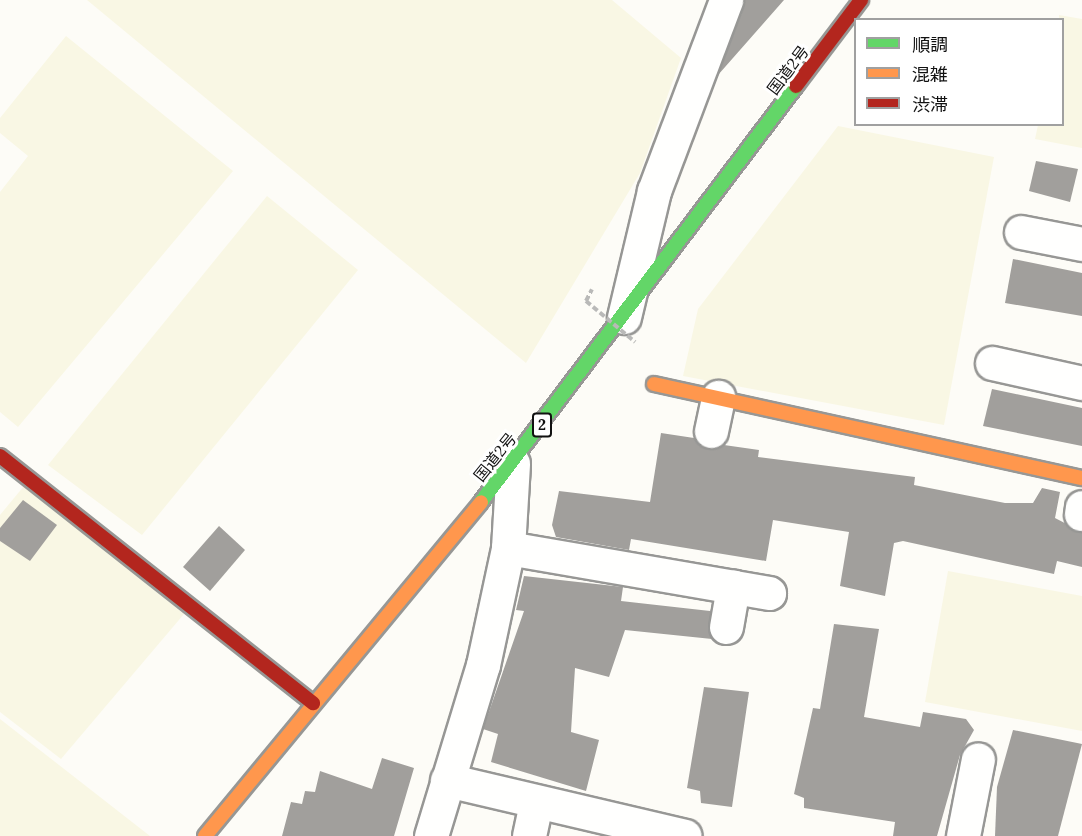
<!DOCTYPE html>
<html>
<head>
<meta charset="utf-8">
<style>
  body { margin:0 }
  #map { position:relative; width:1082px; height:836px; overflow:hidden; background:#fdfcf7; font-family:Lora,"Noto Sans JP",serif }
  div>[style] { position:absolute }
  .farmland>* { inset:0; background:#f9f7e4 }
  .building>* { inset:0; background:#a19f9c }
  .path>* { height:4px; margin-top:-2px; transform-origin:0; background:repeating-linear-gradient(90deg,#b9b9b8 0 6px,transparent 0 9px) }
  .roads { filter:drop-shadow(2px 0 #979795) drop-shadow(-2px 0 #979795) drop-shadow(0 2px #979795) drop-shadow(0 -2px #979795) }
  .street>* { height:33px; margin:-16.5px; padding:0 16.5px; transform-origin:16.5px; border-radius:16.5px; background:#fffffe }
  .fast>* { height:14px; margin:-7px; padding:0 7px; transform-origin:7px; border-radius:7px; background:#63d668 }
  .slow>* { height:14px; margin:-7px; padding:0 7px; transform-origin:7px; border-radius:7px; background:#ff974d }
  .jam>* { height:14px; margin:-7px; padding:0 7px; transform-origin:7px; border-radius:7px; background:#b3261e }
  .path-bridge>* { height:4px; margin-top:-2px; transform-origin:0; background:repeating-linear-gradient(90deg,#b9b9b8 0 6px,transparent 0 9px) }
  span { translate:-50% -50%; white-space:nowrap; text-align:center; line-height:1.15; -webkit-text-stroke:6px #fff; paint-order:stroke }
  .shield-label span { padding:2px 4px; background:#fff; border:2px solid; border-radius:4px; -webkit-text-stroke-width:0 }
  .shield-label { font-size:15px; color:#111; font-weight:700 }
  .street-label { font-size:16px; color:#111 }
  .legend { position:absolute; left:854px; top:18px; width:210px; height:108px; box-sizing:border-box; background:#fff; border:2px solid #a0a0a0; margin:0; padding:8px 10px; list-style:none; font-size:18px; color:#111 }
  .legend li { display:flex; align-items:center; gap:12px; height:30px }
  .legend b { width:30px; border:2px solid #a0a0a0 }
</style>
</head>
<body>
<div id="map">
  <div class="farmland">
    <div style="clip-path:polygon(87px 0,612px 0,681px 58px,640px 173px,526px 363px)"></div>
    <div style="clip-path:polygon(1059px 15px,1082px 19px,1082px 148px,1035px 139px,1038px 125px,1062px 124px)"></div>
    <div style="clip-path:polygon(66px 36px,233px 171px,18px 427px,0 412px,0 192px,28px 156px,0 133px,0 118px)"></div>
    <div style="clip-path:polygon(838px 126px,994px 157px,944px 425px,683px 376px,698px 309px)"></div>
    <div style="clip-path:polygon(267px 196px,358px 270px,142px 535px,48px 465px)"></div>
    <div style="clip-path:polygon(24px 486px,184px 614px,61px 759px,0 712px,0 515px)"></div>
    <div style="clip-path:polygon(948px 571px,1082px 596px,1082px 731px,925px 702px)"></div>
    <div style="clip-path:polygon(0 719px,59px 765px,150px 836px,0 836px)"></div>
  </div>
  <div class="building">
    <div style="clip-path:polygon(744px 0,784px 0,718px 75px,744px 7px)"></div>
    <div style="clip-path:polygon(1036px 161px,1078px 169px,1070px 202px,1029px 191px)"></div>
    <div style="clip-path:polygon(1013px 259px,1082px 273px,1082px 316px,1005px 303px)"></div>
    <div style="clip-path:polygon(992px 389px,1082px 408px,1082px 446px,983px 426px)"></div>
    <div style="clip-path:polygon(661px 433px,694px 438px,708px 449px,724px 445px,759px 450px,758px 457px,915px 477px,914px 485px,1005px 503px,1033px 503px,1042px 488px,1060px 492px,1055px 518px,1082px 532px,1082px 567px,1057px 561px,1054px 574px,903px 541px,894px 543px,885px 596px,840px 586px,849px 532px,773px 520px,766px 561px,631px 539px,629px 550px,556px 537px,552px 525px,559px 491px,650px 502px)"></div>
    <div style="clip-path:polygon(23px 500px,57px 525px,30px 561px,0 541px,0 528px)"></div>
    <div style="clip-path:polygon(219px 526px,245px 550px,210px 591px,183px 567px)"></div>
    <div style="clip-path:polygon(524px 576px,623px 587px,621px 601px,710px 611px,712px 639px,625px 630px,609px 677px,575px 668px,571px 732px,599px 740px,586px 791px,491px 762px,498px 734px,483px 729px,524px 611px,516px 610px)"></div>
    <div style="clip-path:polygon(834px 624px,879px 629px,864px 717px,920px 727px,923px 712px,966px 719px,974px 730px,960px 755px,937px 836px,893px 836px,895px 822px,804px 808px,804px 798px,794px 794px,813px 708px,820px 709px)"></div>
    <div style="clip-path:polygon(704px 687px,749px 692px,732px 807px,701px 803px,700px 791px,687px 788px)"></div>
    <div style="clip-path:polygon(1013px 730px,1082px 744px,1058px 836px,995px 836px,997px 787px)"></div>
    <div style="clip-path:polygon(382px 758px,414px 768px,394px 836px,282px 836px,291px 802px,302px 804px,305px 791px,315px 792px,320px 771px,372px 789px)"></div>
  </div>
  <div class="path">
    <div style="left:586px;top:301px;width:13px;rotate:-63deg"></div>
  </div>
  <div class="roads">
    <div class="street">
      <div style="left:1021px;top:232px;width:62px;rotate:11.1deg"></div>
      <div style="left:624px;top:317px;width:130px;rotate:-76.6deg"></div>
      <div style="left:654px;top:191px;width:204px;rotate:-69.3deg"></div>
      <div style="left:992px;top:363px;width:92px;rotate:12.5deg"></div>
      <div style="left:711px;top:431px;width:35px;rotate:-78deg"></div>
      <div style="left:1081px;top:514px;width:7px;rotate:-82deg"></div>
      <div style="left:508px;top:548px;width:265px;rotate:9.8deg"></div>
      <div style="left:726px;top:627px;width:41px;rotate:-80.1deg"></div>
      <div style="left:447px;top:780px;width:244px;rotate:13.2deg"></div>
      <div style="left:431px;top:836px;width:179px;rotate:-73.1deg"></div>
      <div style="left:483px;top:665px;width:120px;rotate:-77.9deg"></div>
      <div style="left:508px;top:548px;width:85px;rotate:-86.6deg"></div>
      <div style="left:529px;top:836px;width:34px;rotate:-78deg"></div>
      <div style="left:963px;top:836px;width:78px;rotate:-79deg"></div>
    </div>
    <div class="fast">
      <div style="left:481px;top:502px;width:522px;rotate:-52.87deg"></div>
    </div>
    <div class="slow">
      <div style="left:654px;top:384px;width:438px;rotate:12.4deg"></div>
      <div style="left:205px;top:836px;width:433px;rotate:-50.4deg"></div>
    </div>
    <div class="jam">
      <div style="left:796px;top:86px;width:108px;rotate:-52.9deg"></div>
      <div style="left:0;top:456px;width:399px;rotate:38.3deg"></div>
    </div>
  </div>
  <div class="path-bridge">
    <div style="left:586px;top:301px;width:64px;rotate:39.9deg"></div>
  </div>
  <div class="shield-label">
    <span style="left:542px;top:425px">2</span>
  </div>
  <div class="street-label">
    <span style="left:788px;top:70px;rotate:-53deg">国道2号</span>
    <span style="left:495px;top:457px;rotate:-51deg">国道2号</span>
  </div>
  <ul class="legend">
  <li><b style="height:8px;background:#63d668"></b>順調</li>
  <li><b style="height:8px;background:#ff974d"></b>混雑</li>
  <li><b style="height:8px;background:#b3261e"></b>渋滞</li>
  </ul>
</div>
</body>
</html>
